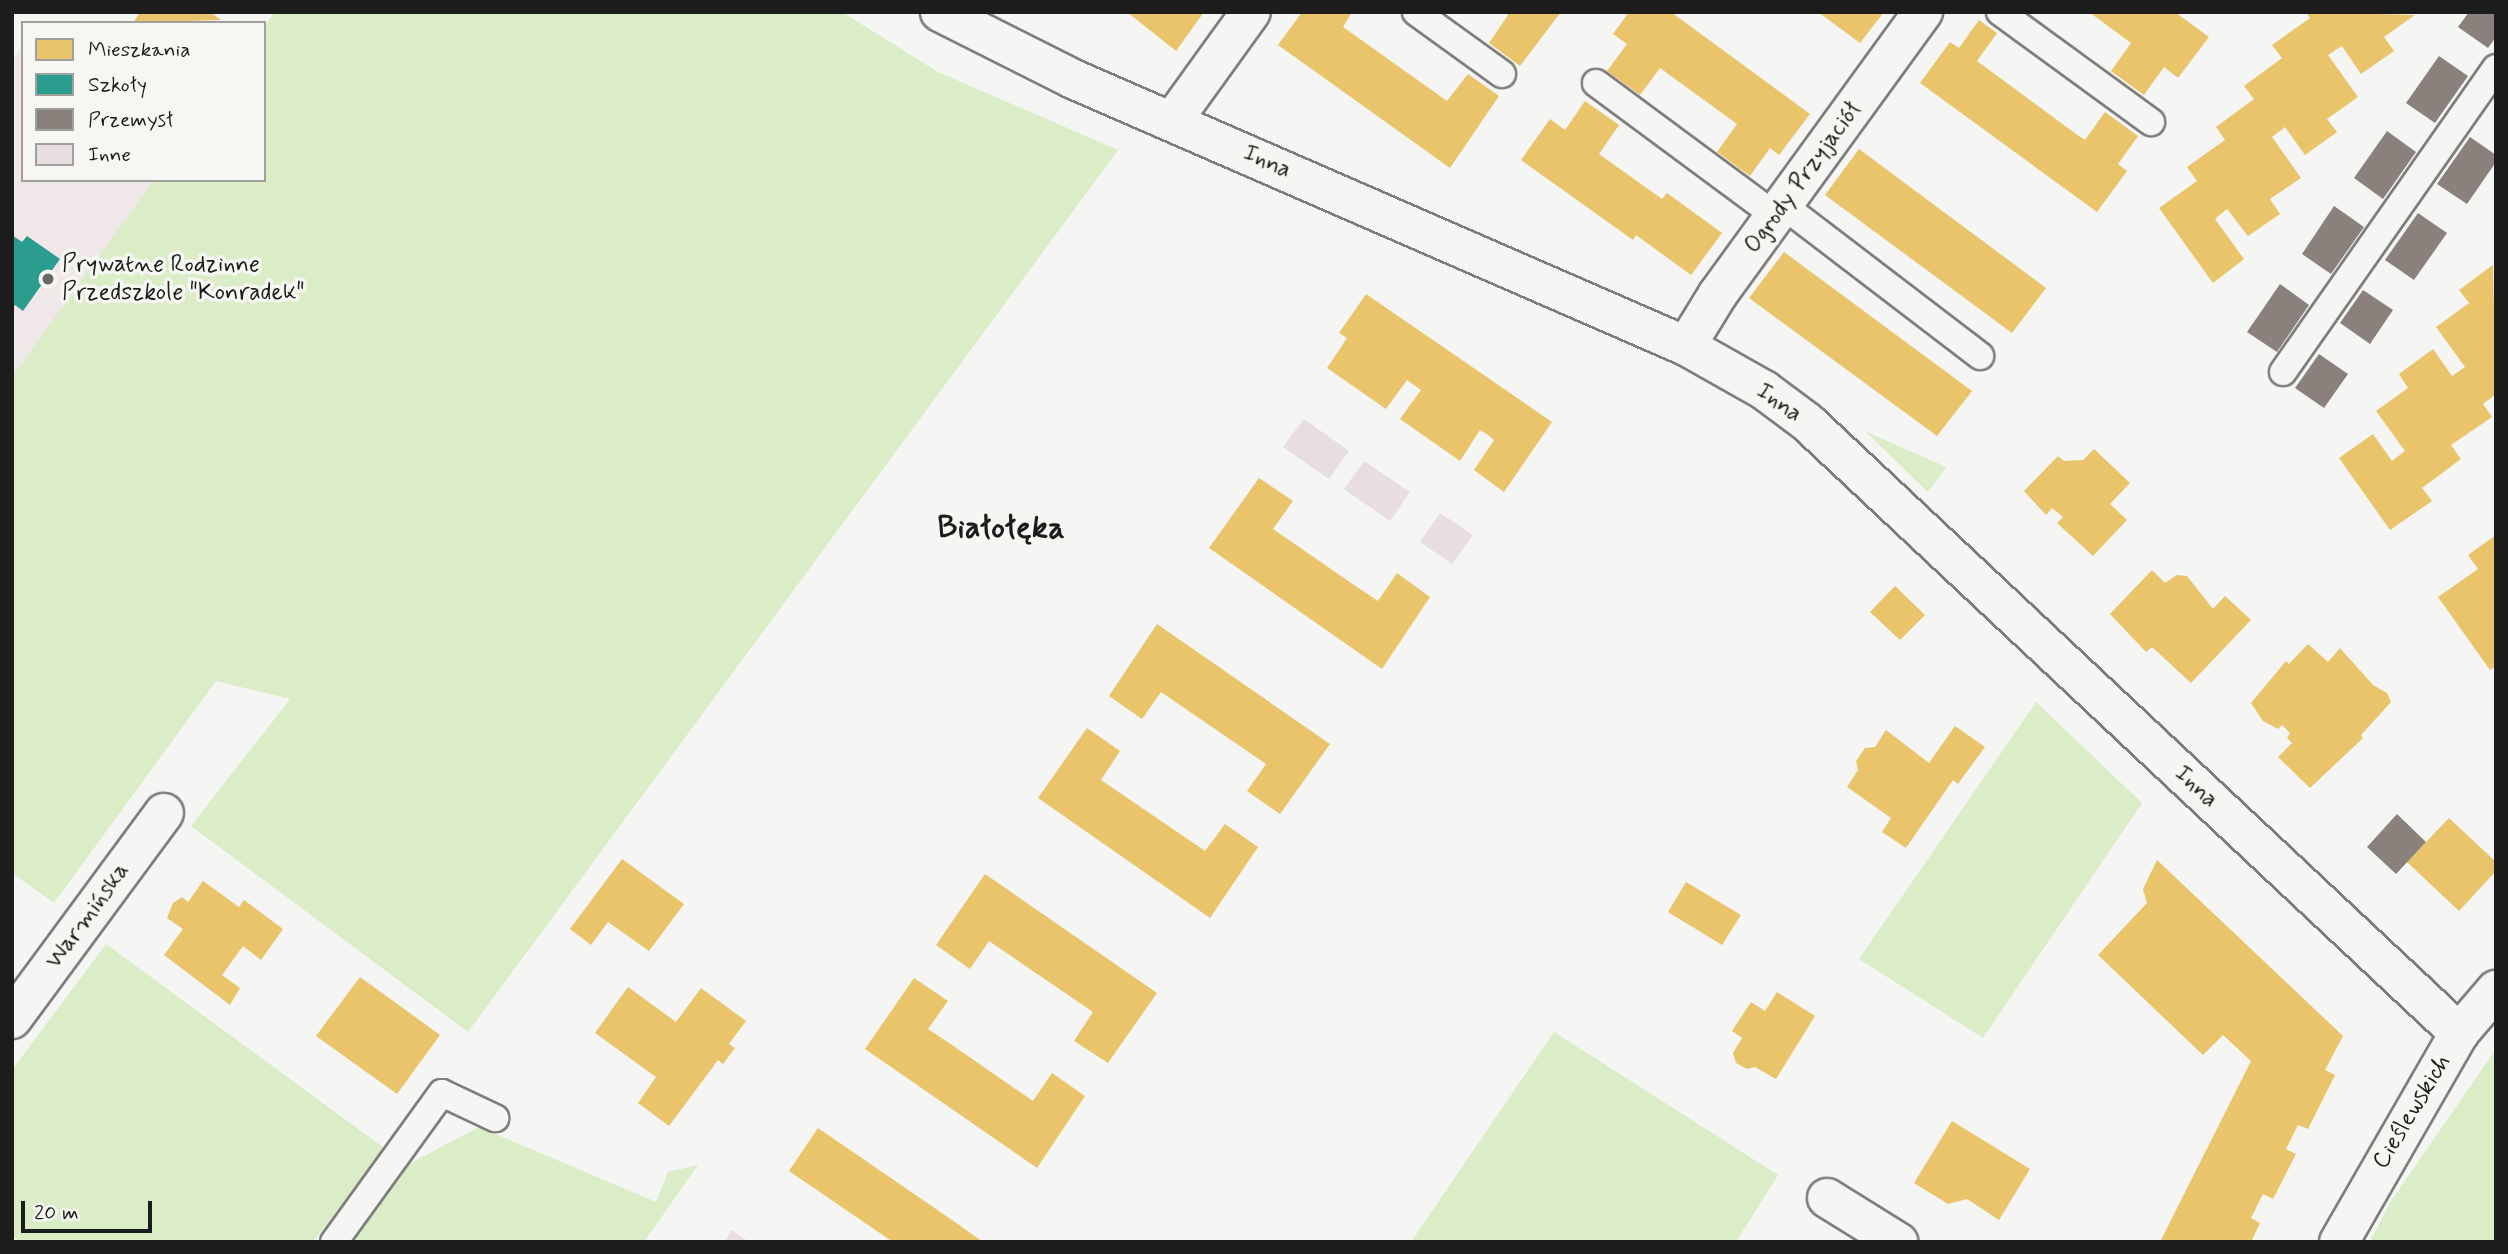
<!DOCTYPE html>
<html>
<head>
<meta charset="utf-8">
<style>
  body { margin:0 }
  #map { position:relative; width:2508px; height:1254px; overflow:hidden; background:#f5f5f3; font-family:Mynerve,sans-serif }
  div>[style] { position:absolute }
  .built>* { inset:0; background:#f0e7e8 }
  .green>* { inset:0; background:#daedc6 }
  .homes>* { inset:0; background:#e9c46a }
  .schools>* { inset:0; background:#2a9d8f }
  .industry>* { inset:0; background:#8a817c }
  .building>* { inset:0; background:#e8dde1 }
  .roads { filter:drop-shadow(2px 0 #7e7e7d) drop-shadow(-2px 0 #7e7e7d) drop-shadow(0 2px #7e7e7d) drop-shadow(0 -2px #7e7e7d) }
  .service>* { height:26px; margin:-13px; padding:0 13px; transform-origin:13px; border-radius:13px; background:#f5f5f3 }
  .minor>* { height:38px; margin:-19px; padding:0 19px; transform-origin:19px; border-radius:19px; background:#f5f5f3 }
  .tertiary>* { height:38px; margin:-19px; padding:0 19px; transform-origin:19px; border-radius:19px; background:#f5f5f3 }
  .dots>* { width:19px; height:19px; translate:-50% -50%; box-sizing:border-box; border:4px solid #f6f6f2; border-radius:50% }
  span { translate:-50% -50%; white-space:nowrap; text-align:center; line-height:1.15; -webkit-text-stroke:7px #f6f6f2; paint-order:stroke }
  .street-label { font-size:24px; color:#1c1c1c }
  .poi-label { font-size:24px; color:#1c1c1c }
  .left { translate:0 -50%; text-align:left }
  .district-label { font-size:32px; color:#1c1c1c; font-weight:700 }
  .frame { position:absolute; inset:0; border:14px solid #1c1c1c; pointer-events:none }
  .legend { position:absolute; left:21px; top:21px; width:245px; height:161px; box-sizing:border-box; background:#f6f6f2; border:2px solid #9f9f9c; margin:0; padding:9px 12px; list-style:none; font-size:21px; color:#1c1c1c }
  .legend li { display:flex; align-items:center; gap:14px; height:35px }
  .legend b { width:35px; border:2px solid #9f9f9c }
  .scale { position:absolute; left:21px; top:1201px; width:131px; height:32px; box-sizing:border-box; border:4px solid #1c1c1c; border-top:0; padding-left:9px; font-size:21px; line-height:24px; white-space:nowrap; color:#1c1c1c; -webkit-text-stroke:5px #f6f6f2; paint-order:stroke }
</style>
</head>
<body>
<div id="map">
  <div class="built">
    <div style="clip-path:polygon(21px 49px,23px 180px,154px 180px,12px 379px,12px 61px)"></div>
  </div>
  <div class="green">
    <div style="clip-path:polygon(275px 12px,842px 12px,938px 72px,1118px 150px,468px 1032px,191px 826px,290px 699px,216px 681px,54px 903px,12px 873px,12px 377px,154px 180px,264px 180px,264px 27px)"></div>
    <div style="clip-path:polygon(1865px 431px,1946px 467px,1928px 492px)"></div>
    <div style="clip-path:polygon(2036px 702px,2142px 803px,1983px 1038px,1859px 959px)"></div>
    <div style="clip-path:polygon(106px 944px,384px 1148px,313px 1242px,20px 1242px,12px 1236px,12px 1070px)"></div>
    <div style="clip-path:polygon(1554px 1032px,1778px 1175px,1736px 1242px,1411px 1242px)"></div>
    <div style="clip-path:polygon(2496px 1049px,2496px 1242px,2370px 1242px,2391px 1201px)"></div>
    <div style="clip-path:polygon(479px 1127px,656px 1202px,668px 1172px,698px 1165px,644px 1242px,351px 1242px,409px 1164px)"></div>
  </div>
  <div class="homes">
    <div style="clip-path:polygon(140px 12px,210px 12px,221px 20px,133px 23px)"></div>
    <div style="clip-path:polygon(1127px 12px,1204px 12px,1176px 51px)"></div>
    <div style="clip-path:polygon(1302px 12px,1352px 12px,1343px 27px,1447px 101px,1468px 74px,1499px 96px,1450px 168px,1278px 45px)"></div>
    <div style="clip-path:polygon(1505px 12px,1561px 12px,1520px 66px,1489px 43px,1508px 15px)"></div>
    <div style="clip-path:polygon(1629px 12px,1671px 12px,1810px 114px,1779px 155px,1770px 148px,1750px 176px,1717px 152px,1737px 124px,1660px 68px,1640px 95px,1607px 71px,1627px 44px,1613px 34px)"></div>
    <div style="clip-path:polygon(1818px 12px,1884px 12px,1860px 43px)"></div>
    <div style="clip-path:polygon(2089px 12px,2175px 12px,2209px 37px,2178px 78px,2164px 67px,2144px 95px,2111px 71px,2131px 43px)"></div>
    <div style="clip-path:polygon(2306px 12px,2415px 15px,2384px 37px,2394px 51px,2361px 74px,2342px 46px,2328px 55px,2358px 97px,2327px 119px,2337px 132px,2305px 155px,2285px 127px,2272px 137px,2301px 178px,2270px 199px,2280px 214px,2248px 236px,2227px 209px,2215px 219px,2244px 259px,2213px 283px,2159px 208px,2197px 181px,2187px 167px,2225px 140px,2216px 127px,2254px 99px,2244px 86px,2282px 58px,2272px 45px,2310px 18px)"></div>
    <div style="clip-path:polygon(1979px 20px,1997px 33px,1977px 61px,2076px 134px,2085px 140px,2105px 112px,2138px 136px,2118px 164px,2127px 171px,2097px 212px,1920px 83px,1950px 42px,1959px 48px)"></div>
    <div style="clip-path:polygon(1585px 101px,1619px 125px,1599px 154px,1662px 199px,1667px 193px,1722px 233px,1691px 275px,1636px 235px,1633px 240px,1521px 160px,1550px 119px,1565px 130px)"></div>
    <div style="clip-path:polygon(1859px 149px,2046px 288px,2012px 333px,1825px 195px)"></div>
    <div style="clip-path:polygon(1784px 252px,1972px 391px,1937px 436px,1749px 298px)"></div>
    <div style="clip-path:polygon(2493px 265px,2496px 394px,2483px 404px,2492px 417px,2451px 445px,2461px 459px,2422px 488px,2432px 501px,2390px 530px,2339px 458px,2373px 434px,2392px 461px,2405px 451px,2376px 411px,2408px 388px,2399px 374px,2433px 349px,2452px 376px,2465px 367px,2436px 327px,2469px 303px,2459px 290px)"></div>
    <div style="clip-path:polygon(1366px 294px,1552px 422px,1504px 492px,1474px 470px,1494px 440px,1488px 435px,1480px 430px,1460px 461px,1400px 419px,1421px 390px,1407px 380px,1386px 409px,1327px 368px,1347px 338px,1339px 333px)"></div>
    <div style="clip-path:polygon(2094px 449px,2130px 483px,2110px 504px,2127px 520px,2093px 556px,2057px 523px,2063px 517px,2052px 508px,2046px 515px,2024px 491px,2058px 456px,2064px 461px,2083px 460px)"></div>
    <div style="clip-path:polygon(1259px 478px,1293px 501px,1273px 529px,1354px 585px,1378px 601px,1397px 573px,1430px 597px,1382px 669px,1209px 548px)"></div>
    <div style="clip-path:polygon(2496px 535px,2496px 666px,2490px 670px,2438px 597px,2478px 569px,2468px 555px)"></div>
    <div style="clip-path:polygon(2152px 570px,2165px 583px,2177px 575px,2187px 576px,2213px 609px,2225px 596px,2251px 620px,2191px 683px,2152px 647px,2146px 652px,2110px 614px)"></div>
    <div style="clip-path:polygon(1895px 586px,1925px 615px,1900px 640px,1870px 612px)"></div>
    <div style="clip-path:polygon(1157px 624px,1330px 744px,1280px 814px,1247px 791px,1266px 764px,1161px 692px,1142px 719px,1109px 696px)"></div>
    <div style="clip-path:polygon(2308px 644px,2328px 662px,2340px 648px,2373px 685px,2387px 693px,2391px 702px,2361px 735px,2363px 738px,2310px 788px,2278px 757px,2292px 743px,2287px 738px,2290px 733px,2282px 725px,2278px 729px,2263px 721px,2251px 703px,2286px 661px,2289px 664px)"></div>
    <div style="clip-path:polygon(1955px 726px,1985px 747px,1958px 784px,1953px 780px,1906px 848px,1882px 832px,1891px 818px,1847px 787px,1858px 770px,1856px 761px,1865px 748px,1875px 747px,1886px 730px,1929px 763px)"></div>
    <div style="clip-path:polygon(1087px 728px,1120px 751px,1101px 780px,1205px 851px,1225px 824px,1258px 847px,1210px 918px,1038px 798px)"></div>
    <div style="clip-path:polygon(2449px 818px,2496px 862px,2496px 871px,2459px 911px,2407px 862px)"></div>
    <div style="clip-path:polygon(622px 859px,684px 904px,649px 951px,608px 922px,591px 945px,570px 929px)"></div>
    <div style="clip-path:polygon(2157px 860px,2343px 1036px,2325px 1070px,2335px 1075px,2308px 1129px,2298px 1125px,2286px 1149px,2296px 1154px,2273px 1199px,2263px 1194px,2251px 1218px,2260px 1223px,2251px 1242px,2160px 1242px,2251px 1061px,2223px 1035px,2203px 1055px,2098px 955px,2147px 903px,2143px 889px)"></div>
    <div style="clip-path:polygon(985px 874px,1157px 993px,1108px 1063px,1074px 1041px,1093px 1012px,989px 941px,970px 969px,936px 945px)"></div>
    <div style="clip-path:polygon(203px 881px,239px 907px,244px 900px,283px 929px,261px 960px,243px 946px,222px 975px,240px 988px,230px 1005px,164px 955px,183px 929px,167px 918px,173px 903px,182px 897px,188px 902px)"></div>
    <div style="clip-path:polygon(1686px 882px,1741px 915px,1722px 945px,1668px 912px)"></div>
    <div style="clip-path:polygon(360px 977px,440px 1035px,397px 1094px,316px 1036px)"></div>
    <div style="clip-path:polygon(914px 978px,948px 1001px,928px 1029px,952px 1045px,1033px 1101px,1052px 1073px,1085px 1096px,1037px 1168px,865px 1049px)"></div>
    <div style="clip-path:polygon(628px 987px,676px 1022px,701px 988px,746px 1021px,729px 1044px,735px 1048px,723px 1064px,718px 1060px,669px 1126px,638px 1103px,656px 1077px,595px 1033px)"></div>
    <div style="clip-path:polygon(1777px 992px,1815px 1016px,1776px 1079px,1755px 1067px,1747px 1069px,1736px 1063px,1733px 1053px,1742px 1038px,1732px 1031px,1751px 1002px,1765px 1011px)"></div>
    <div style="clip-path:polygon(1952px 1121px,2030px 1169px,1999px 1220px,1967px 1199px,1948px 1204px,1914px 1183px)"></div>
    <div style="clip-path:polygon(818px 1128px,952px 1220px,983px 1242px,893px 1242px,789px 1171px)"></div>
  </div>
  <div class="schools">
    <div style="clip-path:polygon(12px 235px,22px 242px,27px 236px,60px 259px,23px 311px,15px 305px,12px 309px)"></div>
  </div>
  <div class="industry">
    <div style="clip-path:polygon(2469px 12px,2496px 12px,2496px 37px,2488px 48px,2458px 27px)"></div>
    <div style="clip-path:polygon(2439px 56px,2468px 76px,2435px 123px,2406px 103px)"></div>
    <div style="clip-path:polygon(2387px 131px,2416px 152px,2383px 199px,2354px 178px)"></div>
    <div style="clip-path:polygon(2470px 137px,2496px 155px,2496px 162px,2467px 204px,2437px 184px)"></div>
    <div style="clip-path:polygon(2334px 206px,2364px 227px,2331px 274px,2302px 254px)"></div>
    <div style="clip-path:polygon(2418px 213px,2447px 233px,2414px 280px,2385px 260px)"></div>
    <div style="clip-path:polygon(2280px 284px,2309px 305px,2277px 352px,2247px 332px)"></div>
    <div style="clip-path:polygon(2363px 290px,2393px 310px,2370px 344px,2340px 323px)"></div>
    <div style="clip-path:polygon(2319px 354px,2348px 374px,2324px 408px,2295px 388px)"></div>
    <div style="clip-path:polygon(2397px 814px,2426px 842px,2396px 874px,2367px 847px)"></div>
  </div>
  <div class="building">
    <div style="clip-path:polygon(1304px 419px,1349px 451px,1329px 479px,1283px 447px)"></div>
    <div style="clip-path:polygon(1364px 461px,1410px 492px,1390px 521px,1344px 489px)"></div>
    <div style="clip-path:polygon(1440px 513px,1473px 535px,1452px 564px,1420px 542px)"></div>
    <div style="clip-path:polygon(732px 1230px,749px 1242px,724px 1242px)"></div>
  </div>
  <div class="roads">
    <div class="service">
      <div style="left:1416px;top:12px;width:106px;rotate:35.8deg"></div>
      <div style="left:2000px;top:12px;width:187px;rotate:36.1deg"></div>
      <div style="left:1596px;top:83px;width:224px;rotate:36.5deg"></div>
      <div style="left:1784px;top:206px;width:247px;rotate:37.4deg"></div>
      <div style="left:2283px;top:372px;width:371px;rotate:-55deg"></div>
      <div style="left:334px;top:1242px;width:184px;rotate:-54.1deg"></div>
      <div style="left:442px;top:1093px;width:59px;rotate:25.3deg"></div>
    </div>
    <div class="minor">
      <div style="left:940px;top:12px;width:149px;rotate:26.7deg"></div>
      <div style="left:1073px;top:79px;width:669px;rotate:23.54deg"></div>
      <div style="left:1686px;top:346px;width:90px;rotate:29.4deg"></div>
      <div style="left:1764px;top:390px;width:54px;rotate:36.7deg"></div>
      <div style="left:1807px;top:422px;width:894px;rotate:43.14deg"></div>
      <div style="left:1173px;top:120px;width:133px;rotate:-54.2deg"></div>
      <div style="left:1686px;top:346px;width:61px;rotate:-58.4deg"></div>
      <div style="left:1718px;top:294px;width:349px;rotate:-54deg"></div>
      <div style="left:12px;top:1019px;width:256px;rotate:-53.6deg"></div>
      <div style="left:1827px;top:1198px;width:84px;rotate:31.8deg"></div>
    </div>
    <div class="tertiary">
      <div style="left:2339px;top:1242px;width:241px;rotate:-60.1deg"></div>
      <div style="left:2459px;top:1033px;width:57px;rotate:-49.3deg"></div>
    </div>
  </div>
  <div class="dots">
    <div style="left:48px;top:279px;background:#686867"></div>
  </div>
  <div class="street-label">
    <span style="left:1267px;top:162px;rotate:24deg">Inna</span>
    <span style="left:1803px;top:178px;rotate:-54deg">Ogrody Przyjaciół</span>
    <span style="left:1779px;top:403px;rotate:35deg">Inna</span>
    <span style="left:2196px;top:787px;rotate:43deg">Inna</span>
    <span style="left:88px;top:916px;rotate:-54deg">Warmińska</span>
    <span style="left:2412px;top:1112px;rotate:-59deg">Cieślewskich</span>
  </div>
  <div class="poi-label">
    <span class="left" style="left:62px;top:279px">Prywatne Rodzinne<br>Przedszkole "Konradek"</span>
  </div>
  <div class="district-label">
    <span style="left:1001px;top:528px">Białołęka</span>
  </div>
  <div class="frame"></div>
  <ul class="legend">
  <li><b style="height:19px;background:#e9c46a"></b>Mieszkania</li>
  <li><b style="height:19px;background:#2a9d8f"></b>Szkoły</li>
  <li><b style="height:19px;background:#8a817c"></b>Przemysł</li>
  <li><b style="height:19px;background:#e8dde1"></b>Inne</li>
  </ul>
  <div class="scale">20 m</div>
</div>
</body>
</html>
